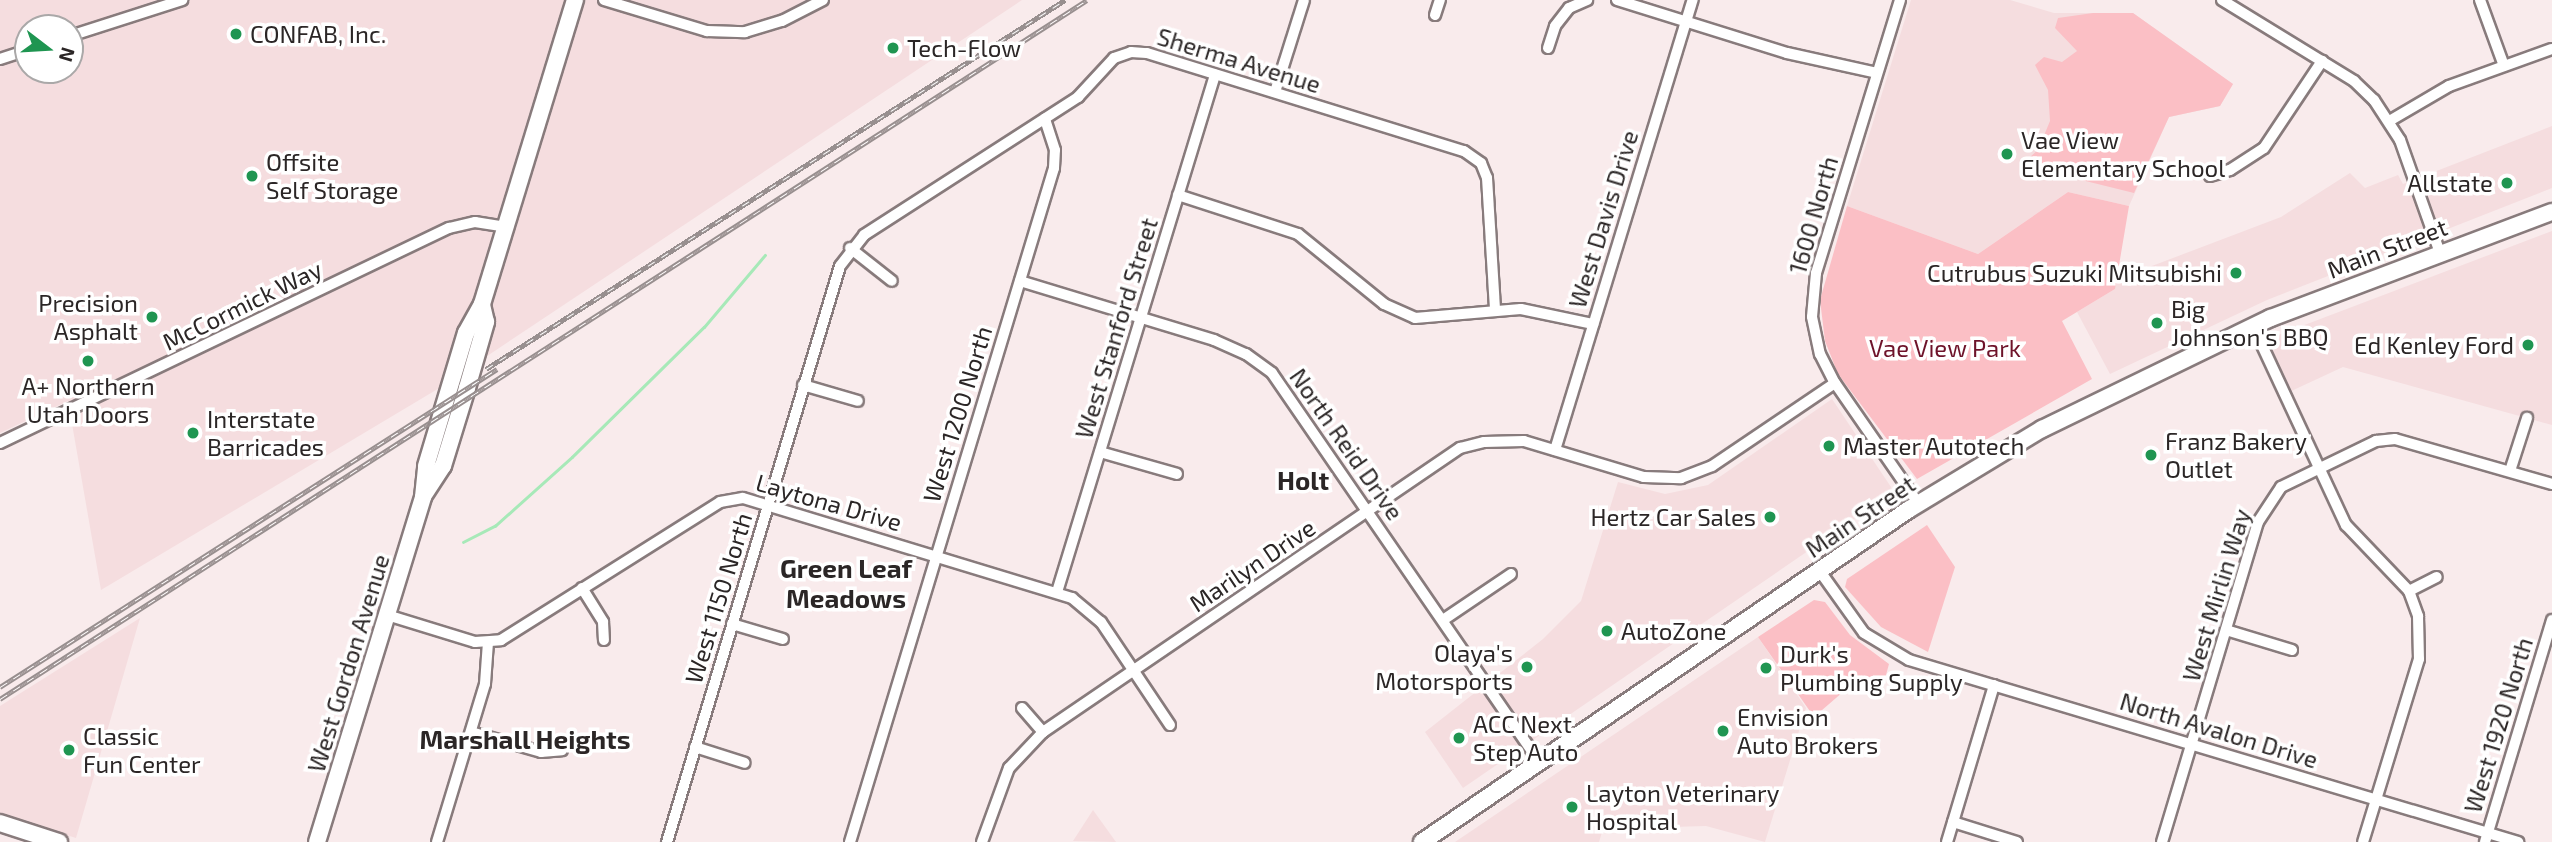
<!DOCTYPE html>
<html>
<head>
<meta charset="utf-8">
<style>
  body { margin:0 }
  #map { position:relative; width:2552px; height:842px; overflow:hidden; background:#f9ebec; font-family:"Exo 2",sans-serif }
  div>[style] { position:absolute }
  .built>* { inset:0; background:#f5dddf }
  .green>* { inset:0; background:#fbbfc5 }
  .stream>* { height:2.5px; margin:-1.25px; padding:0 1.25px; transform-origin:1.25px; border-radius:1.25px; background:#a7e9b8 }
  .roads { filter:drop-shadow(2px 0 #887b7c) drop-shadow(-2px 0 #887b7c) drop-shadow(0 2px #887b7c) drop-shadow(0 -2px #887b7c) }
  .street>* { height:10px; margin:-5px; padding:0 5px; transform-origin:5px; border-radius:5px; background:#fff }
  .secondary>* { height:16px; margin:-8px; padding:0 8px; transform-origin:8px; border-radius:8px; background:#fff }
  .rail>* { height:5px; margin-top:-2.5px; transform-origin:0; background:repeating-linear-gradient(90deg,#fff 0 8px,#988f8f 0 16px); box-sizing:border-box; border-block:2px solid #988f8f }
  .dots>* { width:19px; height:19px; translate:-50% -50%; box-sizing:border-box; border:4px solid #fff; border-radius:50% }
  span { translate:-50% -50%; white-space:nowrap; text-align:center; line-height:1.15; -webkit-text-stroke:7px #fff; paint-order:stroke }
  .poi-label { font-size:24px; color:#2b2626 }
  .left { translate:0 -50%; text-align:left }
  .right { translate:-100% -50%; text-align:right }
  .street-label { font-size:24px; color:#2b2626 }
  .park-label { font-size:24px; color:#6e132a }
  .neighbourhood-label { font-size:26px; color:#2b2626; font-weight:700 }
  .north { position:absolute; left:14px; top:14px; width:70px; height:70px; box-sizing:border-box; background:#fff; border:2px solid #aaa8a8; border-radius:50%; rotate:107deg; font-size:19px; font-weight:700; line-height:28px; text-align:center; color:#2b2626 }
  .north::after { content:''; display:block; margin:auto; width:24px; height:32px; background:#1f9551; clip-path:polygon(50% 0,100% 100%,50% 72%,0 100%) }
</style>
</head>
<body>
<div id="map">
  <div class="built">
    <div style="clip-path:polygon(evenodd,0 0,1022px 0,436px 390px,101px 590px,68px 401px,0 433px,0 0,28px 28px,70px 28px,70px 70px,28px 70px,28px 28px)"></div>
    <div style="clip-path:polygon(1911px 0,2010px 0,2054px 13px,2133px 13px,2233px 84px,2220px 106px,2169px 117px,2129px 206px,2068px 192px,1978px 254px,1847px 206px)"></div>
    <div style="clip-path:polygon(2552px 126px,2552px 188px,2267px 300px,2110px 374px,2077px 312px,2115px 289px,2115px 280px,2281px 217px,2350px 173px,2365px 188px,2398px 175px,2403px 184px)"></div>
    <div style="clip-path:polygon(2552px 231px,2552px 425px,2343px 367px,2287px 393px,2265px 340px)"></div>
    <div style="clip-path:polygon(1832px 399px,1891px 487px,1888px 496px,1463px 788px,1425px 732px,1543px 639px,1581px 601px,1618px 482px,1665px 494px,1708px 485px)"></div>
    <div style="clip-path:polygon(140px 618px,76px 838px,0 814px,0 706px)"></div>
    <div style="clip-path:polygon(1758px 637px,1806px 708px,1765px 842px,1706px 826px,1603px 829px,1599px 842px,1455px 842px)"></div>
    <div style="clip-path:polygon(1093px 810px,1116px 842px,1073px 841px)"></div>
  </div>
  <div class="green">
    <div style="clip-path:polygon(2093px 13px,2133px 13px,2233px 84px,2220px 106px,2169px 117px,2134px 193px,2021px 165px,2038px 150px,2050px 121px,2048px 90px,2035px 65px,2044px 57px,2062px 62px,2077px 51px,2055px 28px,2058px 18px)"></div>
    <div style="clip-path:polygon(2068px 192px,2129px 206px,2115px 289px,2062px 321px,2092px 379px,1917px 479px,1838px 374px,1825px 341px,1820px 300px,1847px 206px,1978px 254px)"></div>
    <div style="clip-path:polygon(1927px 525px,1955px 567px,1928px 652px,1881px 627px,1845px 587px,1847px 579px)"></div>
    <div style="clip-path:polygon(1814px 600px,1825px 602px,1850px 635px,1889px 664px,1883px 686px,1858px 679px,1814px 717px,1758px 637px)"></div>
  </div>
  <div class="stream">
    <div style="left:463px;top:542px;width:36px;rotate:-27deg"></div>
    <div style="left:495px;top:526px;width:103px;rotate:-41.9deg"></div>
    <div style="left:572px;top:457px;width:185px;rotate:-44.6deg"></div>
    <div style="left:704px;top:327px;width:94px;rotate:-49.7deg"></div>
  </div>
  <div class="roads">
    <div class="street">
      <div style="left:604px;top:0;width:108px;rotate:16.8deg"></div>
      <div style="left:707px;top:31px;width:38px;rotate:2deg"></div>
      <div style="left:745px;top:32px;width:39px;rotate:-17deg"></div>
      <div style="left:782px;top:21px;width:46px;rotate:-27.1deg"></div>
      <div style="left:1617px;top:0;width:178px;rotate:17.3deg"></div>
      <div style="left:1787px;top:53px;width:92px;rotate:12.5deg"></div>
      <div style="left:1900px;top:0;width:286px;rotate:107.1deg"></div>
      <div style="left:1816px;top:273px;width:44px;rotate:95.2deg"></div>
      <div style="left:1812px;top:317px;width:38px;rotate:78deg"></div>
      <div style="left:1820px;top:354px;width:33px;rotate:63deg"></div>
      <div style="left:1835px;top:383px;width:146px;rotate:55.3deg"></div>
      <div style="left:2222px;top:0;width:155px;rotate:31.5deg"></div>
      <div style="left:2354px;top:81px;width:28px;rotate:44deg"></div>
      <div style="left:2374px;top:100px;width:48px;rotate:57deg"></div>
      <div style="left:2400px;top:140px;width:120px;rotate:70.5deg"></div>
      <div style="left:2480px;top:0;width:70px;rotate:70deg"></div>
      <div style="left:1435px;top:15px;width:16px;rotate:-72deg"></div>
      <div style="left:70px;top:36px;width:118px;rotate:-17.8deg"></div>
      <div style="left:1548px;top:48px;width:23px;rotate:-72deg"></div>
      <div style="left:1555px;top:26px;width:23px;rotate:-52deg"></div>
      <div style="left:1569px;top:8px;width:20px;rotate:-24deg"></div>
      <div style="left:0;top:59px;width:29px;rotate:-18deg"></div>
      <div style="left:1275px;top:92px;width:96px;rotate:-72.5deg"></div>
      <div style="left:2391px;top:120px;width:67px;rotate:-30.4deg"></div>
      <div style="left:2449px;top:86px;width:109px;rotate:-19.8deg"></div>
      <div style="left:2210px;top:176px;width:21px;rotate:-17deg"></div>
      <div style="left:2230px;top:170px;width:40px;rotate:-32.9deg"></div>
      <div style="left:2264px;top:148px;width:105px;rotate:-56.3deg"></div>
      <div style="left:1178px;top:195px;width:126px;rotate:18deg"></div>
      <div style="left:1298px;top:234px;width:111px;rotate:39.1deg"></div>
      <div style="left:1384px;top:304px;width:34px;rotate:24deg"></div>
      <div style="left:1415px;top:318px;width:106px;rotate:-4.9deg"></div>
      <div style="left:1521px;top:309px;width:74px;rotate:11.8deg"></div>
      <div style="left:850px;top:248px;width:53px;rotate:38.2deg"></div>
      <div style="left:1020px;top:281px;width:203px;rotate:16.9deg"></div>
      <div style="left:1214px;top:340px;width:35px;rotate:24deg"></div>
      <div style="left:1246px;top:354px;width:32px;rotate:36deg"></div>
      <div style="left:1272px;top:373px;width:472px;rotate:55.5deg"></div>
      <div style="left:2253px;top:326px;width:220px;rotate:65deg"></div>
      <div style="left:2346px;top:525px;width:91px;rotate:46.3deg"></div>
      <div style="left:2409px;top:591px;width:27px;rotate:70deg"></div>
      <div style="left:2418px;top:616px;width:43px;rotate:88.7deg"></div>
      <div style="left:2419px;top:659px;width:191px;rotate:107deg"></div>
      <div style="left:803px;top:385px;width:57px;rotate:16.2deg"></div>
      <div style="left:0;top:443px;width:498px;rotate:-25.6deg"></div>
      <div style="left:449px;top:228px;width:27px;rotate:-13deg"></div>
      <div style="left:475px;top:222px;width:31px;rotate:9deg"></div>
      <div style="left:1555px;top:450px;width:471px;rotate:-73deg"></div>
      <div style="left:1100px;top:452px;width:80px;rotate:15.9deg"></div>
      <div style="left:2510px;top:471px;width:56px;rotate:-72.2deg"></div>
      <div style="left:1819px;top:570px;width:77px;rotate:54.5deg"></div>
      <div style="left:1864px;top:633px;width:52px;rotate:31deg"></div>
      <div style="left:1909px;top:660px;width:636px;rotate:16.64deg"></div>
      <div style="left:582px;top:588px;width:40px;rotate:58deg"></div>
      <div style="left:603px;top:622px;width:18px;rotate:87deg"></div>
      <div style="left:2409px;top:591px;width:31px;rotate:-27deg"></div>
      <div style="left:1057px;top:592px;width:541px;rotate:-73.01deg"></div>
      <div style="left:387px;top:615px;width:92px;rotate:17.1deg"></div>
      <div style="left:475px;top:642px;width:26px;rotate:-4deg"></div>
      <div style="left:501px;top:640px;width:259px;rotate:-32.2deg"></div>
      <div style="left:720px;top:502px;width:23px;rotate:-10deg"></div>
      <div style="left:743px;top:498px;width:344px;rotate:16.9deg"></div>
      <div style="left:1072px;top:598px;width:38px;rotate:40deg"></div>
      <div style="left:1101px;top:622px;width:124px;rotate:56.2deg"></div>
      <div style="left:1443px;top:620px;width:82px;rotate:-34.1deg"></div>
      <div style="left:732px;top:624px;width:53px;rotate:16.4deg"></div>
      <div style="left:2226px;top:630px;width:69px;rotate:16.9deg"></div>
      <div style="left:1022px;top:708px;width:32px;rotate:49deg"></div>
      <div style="left:471px;top:732px;width:73px;rotate:15.9deg"></div>
      <div style="left:541px;top:752px;width:21px;rotate:-5deg"></div>
      <div style="left:695px;top:747px;width:52px;rotate:17.7deg"></div>
      <div style="left:1953px;top:822px;width:67px;rotate:17.4deg"></div>
      <div style="left:437px;top:842px;width:165px;rotate:-73.1deg"></div>
      <div style="left:485px;top:684px;width:42px;rotate:-85.9deg"></div>
      <div style="left:667px;top:842px;width:601px;rotate:-73.28deg"></div>
      <div style="left:840px;top:266px;width:39px;rotate:-52deg"></div>
      <div style="left:864px;top:235px;width:255px;rotate:-32.8deg"></div>
      <div style="left:1078px;top:97px;width:53px;rotate:-47.3deg"></div>
      <div style="left:1114px;top:58px;width:18px;rotate:-19deg"></div>
      <div style="left:1131px;top:52px;width:16px;rotate:4deg"></div>
      <div style="left:1147px;top:53px;width:332px;rotate:17.2deg"></div>
      <div style="left:1464px;top:151px;width:21px;rotate:35deg"></div>
      <div style="left:1481px;top:163px;width:16px;rotate:68deg"></div>
      <div style="left:1487px;top:178px;width:131px;rotate:86.5deg"></div>
      <div style="left:850px;top:842px;width:704px;rotate:-73.16deg"></div>
      <div style="left:1054px;top:168px;width:18px;rotate:-87deg"></div>
      <div style="left:1055px;top:150px;width:33px;rotate:-108deg"></div>
      <div style="left:982px;top:842px;width:79px;rotate:-70deg"></div>
      <div style="left:1009px;top:768px;width:50px;rotate:-46.6deg"></div>
      <div style="left:1043px;top:732px;width:505px;rotate:-34.26deg"></div>
      <div style="left:1460px;top:448px;width:25px;rotate:-14deg"></div>
      <div style="left:1484px;top:442px;width:40px;rotate:-1.4deg"></div>
      <div style="left:1524px;top:441px;width:125px;rotate:16.7deg"></div>
      <div style="left:1644px;top:477px;width:37px;rotate:2deg"></div>
      <div style="left:1681px;top:478px;width:33px;rotate:-21deg"></div>
      <div style="left:1712px;top:466px;width:148px;rotate:-34deg"></div>
      <div style="left:1947px;top:842px;width:164px;rotate:-73.3deg"></div>
      <div style="left:2162px;top:842px;width:334px;rotate:-73.3deg"></div>
      <div style="left:2258px;top:522px;width:42px;rotate:-56.7deg"></div>
      <div style="left:2281px;top:487px;width:106px;rotate:-25.8deg"></div>
      <div style="left:2376px;top:441px;width:19px;rotate:-6deg"></div>
      <div style="left:2395px;top:439px;width:163px;rotate:16deg"></div>
      <div style="left:2485px;top:842px;width:232px;rotate:-73.2deg"></div>
    </div>
    <div class="secondary">
      <div style="left:424px;top:495px;width:35px;rotate:-57deg"></div>
      <div style="left:443px;top:466px;width:82px;rotate:-72.9deg"></div>
      <div style="left:467px;top:388px;width:69px;rotate:-73.9deg"></div>
      <div style="left:486px;top:322px;width:18px;rotate:-103deg"></div>
      <div style="left:0;top:823px;width:62px;rotate:17.9deg"></div>
      <div style="left:317px;top:842px;width:361px;rotate:-72.9deg"></div>
      <div style="left:423px;top:497px;width:31px;rotate:-84deg"></div>
      <div style="left:426px;top:466px;width:139px;rotate:-73.3deg"></div>
      <div style="left:466px;top:333px;width:33px;rotate:-61deg"></div>
      <div style="left:482px;top:304px;width:318px;rotate:-73deg"></div>
      <div style="left:1422px;top:842px;width:589px;rotate:-34.34deg"></div>
      <div style="left:1908px;top:510px;width:157px;rotate:-31.2deg"></div>
      <div style="left:2042px;top:429px;width:254px;rotate:-25.9deg"></div>
      <div style="left:2271px;top:318px;width:300px;rotate:-20.7deg"></div>
    </div>
  </div>
  <div class="rail">
    <div style="left:486px;top:369px;width:687px;rotate:-32.51deg"></div>
    <div style="left:0;top:687px;width:590px;rotate:-32.61deg"></div>
    <div style="left:0;top:699px;width:1292px;rotate:-32.74deg"></div>
  </div>
  <div class="dots">
    <div style="left:236px;top:34px;background:#1f9551"></div>
    <div style="left:893px;top:48px;background:#1f9551"></div>
    <div style="left:2007px;top:154px;background:#1f9551"></div>
    <div style="left:252px;top:176px;background:#1f9551"></div>
    <div style="left:2507px;top:183px;background:#1f9551"></div>
    <div style="left:2236px;top:273px;background:#1f9551"></div>
    <div style="left:152px;top:317px;background:#1f9551"></div>
    <div style="left:2157px;top:323px;background:#1f9551"></div>
    <div style="left:2528px;top:345px;background:#1f9551"></div>
    <div style="left:88px;top:361px;background:#1f9551"></div>
    <div style="left:193px;top:433px;background:#1f9551"></div>
    <div style="left:1829px;top:446px;background:#1f9551"></div>
    <div style="left:2151px;top:455px;background:#1f9551"></div>
    <div style="left:1770px;top:517px;background:#1f9551"></div>
    <div style="left:1607px;top:631px;background:#1f9551"></div>
    <div style="left:1527px;top:667px;background:#1f9551"></div>
    <div style="left:1766px;top:668px;background:#1f9551"></div>
    <div style="left:1723px;top:731px;background:#1f9551"></div>
    <div style="left:1459px;top:738px;background:#1f9551"></div>
    <div style="left:69px;top:750px;background:#1f9551"></div>
    <div style="left:1572px;top:807px;background:#1f9551"></div>
  </div>
  <div class="poi-label">
    <span class="left" style="left:250px;top:34px">CONFAB, Inc.</span>
    <span class="left" style="left:907px;top:48px">Tech-Flow</span>
    <span class="left" style="left:2021px;top:154px">Vae View<br>Elementary School</span>
    <span class="left" style="left:266px;top:176px">Offsite<br>Self Storage</span>
    <span class="right" style="left:2493px;top:183px">Allstate</span>
    <span class="right" style="left:2222px;top:273px">Cutrubus Suzuki Mitsubishi</span>
    <span class="right" style="left:138px;top:317px">Precision<br>Asphalt</span>
    <span class="left" style="left:2171px;top:323px">Big<br>Johnson's BBQ</span>
    <span class="right" style="left:2514px;top:345px">Ed Kenley Ford</span>
    <span style="left:88px;top:400px">A+ Northern<br>Utah Doors</span>
    <span class="left" style="left:207px;top:433px">Interstate<br>Barricades</span>
    <span class="left" style="left:2165px;top:455px">Franz Bakery<br>Outlet</span>
    <span class="left" style="left:1843px;top:446px">Master Autotech</span>
    <span class="right" style="left:1756px;top:517px">Hertz Car Sales</span>
    <span class="left" style="left:1621px;top:631px">AutoZone</span>
    <span class="right" style="left:1513px;top:667px">Olaya's<br>Motorsports</span>
    <span class="left" style="left:1780px;top:668px">Durk's<br>Plumbing Supply</span>
    <span class="left" style="left:1737px;top:731px">Envision<br>Auto Brokers</span>
    <span class="left" style="left:1473px;top:738px">ACC Next<br>Step Auto</span>
    <span class="left" style="left:83px;top:750px">Classic<br>Fun Center</span>
    <span class="left" style="left:1586px;top:807px">Layton Veterinary<br>Hospital</span>
  </div>
  <div class="street-label">
    <span style="left:1239px;top:60px;rotate:17deg">Sherma Avenue</span>
    <span style="left:1813px;top:215px;rotate:-74deg">1600 North</span>
    <span style="left:1603px;top:219px;rotate:-73deg">West Davis Drive</span>
    <span style="left:2387px;top:248px;rotate:-21deg">Main Street</span>
    <span style="left:242px;top:305px;rotate:-26deg">McCormick Way</span>
    <span style="left:1116px;top:328px;rotate:-73deg">West Stanford Street</span>
    <span style="left:957px;top:414px;rotate:-73deg">West 1200 North</span>
    <span style="left:1347px;top:444px;rotate:55deg">North Reid Drive</span>
    <span style="left:829px;top:502px;rotate:16deg">Laytona Drive</span>
    <span style="left:1860px;top:516px;rotate:-34deg">Main Street</span>
    <span style="left:1252px;top:565px;rotate:-34deg">Marilyn Drive</span>
    <span style="left:2216px;top:595px;rotate:-73deg">West Mirlin Way</span>
    <span style="left:718px;top:598px;rotate:-73deg">West 1150 North</span>
    <span style="left:348px;top:663px;rotate:-73deg">West Gordon Avenue</span>
    <span style="left:2498px;top:725px;rotate:-73deg">West 1920 North</span>
    <span style="left:2219px;top:730px;rotate:17deg">North Avalon Drive</span>
  </div>
  <div class="park-label">
    <span style="left:1945px;top:348px">Vae View Park</span>
  </div>
  <div class="neighbourhood-label">
    <span style="left:1303px;top:480px">Holt</span>
    <span style="left:846px;top:583px">Green Leaf<br>Meadows</span>
    <span style="left:525px;top:739px">Marshall Heights</span>
  </div>
  <div class="north">N</div>
</div>
</body>
</html>
